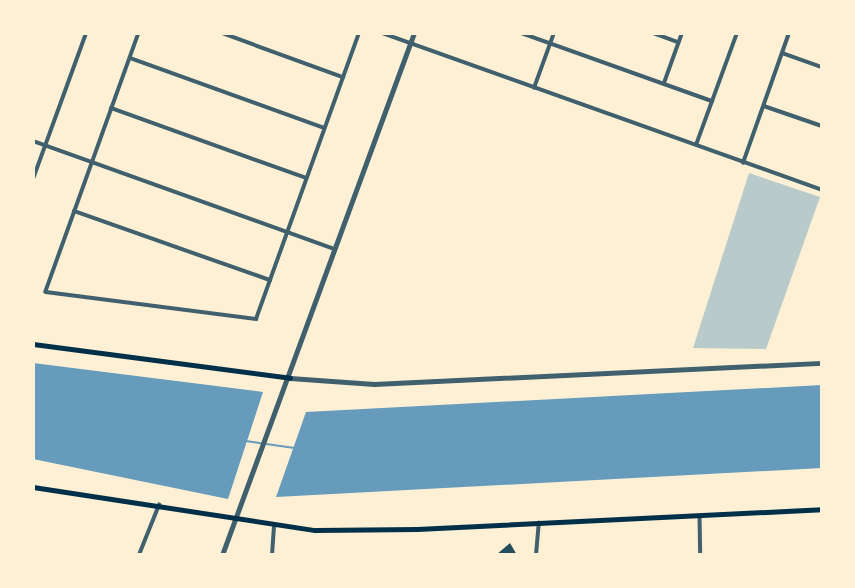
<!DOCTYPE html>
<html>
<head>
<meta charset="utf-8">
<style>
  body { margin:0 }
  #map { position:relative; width:855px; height:588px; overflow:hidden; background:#fdf0d5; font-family:"PT Serif",serif }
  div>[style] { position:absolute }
  .green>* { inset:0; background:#b9caca }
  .water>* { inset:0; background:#669bbc }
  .stream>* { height:2px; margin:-1px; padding:0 1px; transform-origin:1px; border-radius:1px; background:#669bbc }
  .building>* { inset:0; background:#264d5e }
  .minor>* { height:3.5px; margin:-1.75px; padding:0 1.75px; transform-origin:1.75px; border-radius:1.75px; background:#3f606c }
  .tertiary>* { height:4.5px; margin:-2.25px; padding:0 2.25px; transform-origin:2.25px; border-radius:2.25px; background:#3f606c }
  .secondary>* { height:5px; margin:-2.5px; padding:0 2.5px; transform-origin:2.5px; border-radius:2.5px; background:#003049 }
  span { translate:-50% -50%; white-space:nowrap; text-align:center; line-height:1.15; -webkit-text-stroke:6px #fdf0d5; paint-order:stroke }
  .frame { position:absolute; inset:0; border:35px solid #fdf0d5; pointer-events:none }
</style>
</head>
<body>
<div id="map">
  <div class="green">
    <div style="clip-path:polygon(749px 173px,820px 197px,766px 349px,693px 348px)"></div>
  </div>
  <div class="water">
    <div style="clip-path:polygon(33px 363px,263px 392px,228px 499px,33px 459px)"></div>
    <div style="clip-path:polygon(822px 385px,822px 468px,276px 497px,306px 412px)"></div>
  </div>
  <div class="stream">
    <div style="left:246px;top:441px;width:49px;rotate:8.1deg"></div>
  </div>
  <div class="building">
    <div style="clip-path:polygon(510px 543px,517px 555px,496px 555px)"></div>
  </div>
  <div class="minor">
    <div style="left:139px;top:33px;width:275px;rotate:109.8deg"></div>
    <div style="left:46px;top:292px;width:212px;rotate:7.3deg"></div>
    <div style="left:256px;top:319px;width:304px;rotate:-70.2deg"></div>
    <div style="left:222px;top:33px;width:129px;rotate:20deg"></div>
    <div style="left:382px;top:33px;width:467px;rotate:19.6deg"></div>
    <div style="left:521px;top:33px;width:203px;rotate:19.6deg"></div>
    <div style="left:653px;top:33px;width:27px;rotate:20deg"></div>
    <div style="left:782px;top:53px;width:42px;rotate:19.3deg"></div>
    <div style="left:130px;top:58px;width:206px;rotate:19.8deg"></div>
    <div style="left:664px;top:83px;width:53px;rotate:-70.2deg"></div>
    <div style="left:534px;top:88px;width:59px;rotate:-70deg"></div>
    <div style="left:764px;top:106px;width:61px;rotate:19deg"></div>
    <div style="left:111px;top:108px;width:207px;rotate:19.7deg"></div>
    <div style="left:33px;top:141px;width:321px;rotate:19.7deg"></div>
    <div style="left:696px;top:145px;width:119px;rotate:-69.9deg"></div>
    <div style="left:743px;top:163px;width:138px;rotate:-70.5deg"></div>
    <div style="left:33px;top:179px;width:155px;rotate:-70deg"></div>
    <div style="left:74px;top:211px;width:208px;rotate:19.4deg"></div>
    <div style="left:700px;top:516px;width:39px;rotate:89deg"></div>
    <div style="left:139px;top:555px;width:54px;rotate:-68.2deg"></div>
    <div style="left:272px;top:555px;width:30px;rotate:-86deg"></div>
    <div style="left:536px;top:555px;width:32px;rotate:-85deg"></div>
  </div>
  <div class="tertiary">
    <div style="left:290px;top:378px;width:84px;rotate:4.1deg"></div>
    <div style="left:374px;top:384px;width:448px;rotate:-2.7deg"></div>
    <div style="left:222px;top:555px;width:556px;rotate:-69.81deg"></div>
  </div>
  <div class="secondary">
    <div style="left:33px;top:344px;width:259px;rotate:7.5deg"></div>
    <div style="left:33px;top:487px;width:285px;rotate:8.7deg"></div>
    <div style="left:315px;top:530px;width:102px;rotate:-0.6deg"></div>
    <div style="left:417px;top:529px;width:405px;rotate:-2.8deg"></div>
  </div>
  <div class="frame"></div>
</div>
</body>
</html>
